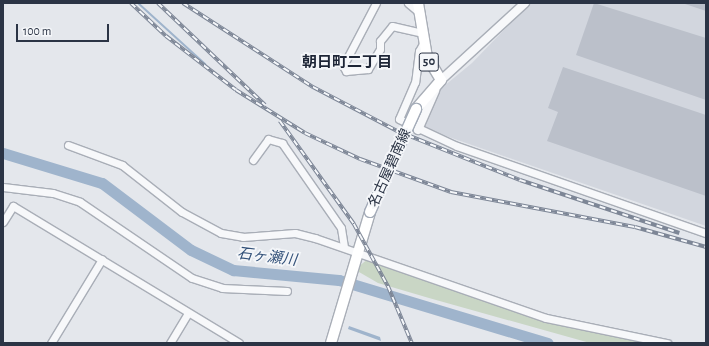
<!DOCTYPE html>
<html>
<head>
<meta charset="utf-8">
<style>
  body { margin:0 }
  #map { position:relative; width:709px; height:346px; overflow:hidden; background:#e4e7ec; font-family:"Alegreya Sans","Noto Sans JP",sans-serif }
  div>[style] { position:absolute }
  .built>* { inset:0; background:#d2d6de }
  .green>* { inset:0; background:#c9d6c5 }
  .water>* { inset:0; background:#9fb4cc }
  .stream>* { height:2px; margin:-1px; padding:0 1px; transform-origin:1px; border-radius:1px; background:#9fb4cc }
  .river>* { height:11px; margin:-5.5px; padding:0 5.5px; transform-origin:5.5px; border-radius:5.5px; background:#9fb4cc }
  .building>* { inset:0; background:#bbc0ca }
  .roads { filter:drop-shadow(1px 0 #a9aeb7) drop-shadow(-1px 0 #a9aeb7) drop-shadow(0 1px #a9aeb7) drop-shadow(0 -1px #a9aeb7) }
  .minor>* { height:7px; margin:-3.5px; padding:0 3.5px; transform-origin:3.5px; border-radius:3.5px; background:#f7f8fa }
  .tertiary>* { height:8px; margin:-4px; padding:0 4px; transform-origin:4px; border-radius:4px; background:#f7f8fa }
  .primary>* { height:10px; margin:-5px; padding:0 5px; transform-origin:5px; border-radius:5px; background:#fff }
  .rail>* { height:3.5px; margin-top:-1.75px; transform-origin:0; background:repeating-linear-gradient(90deg,#f4f6f9 0 6px,#7d8696 0 12px); box-sizing:border-box; border-block:1px solid #7d8696 }
  .bridges { filter:drop-shadow(1px 0 #a3abb8) drop-shadow(-1px 0 #a3abb8) drop-shadow(0 1px #a3abb8) drop-shadow(0 -1px #a3abb8) }
  .primary-bridge>* { height:10px; margin:-5px; padding:0 5px; transform-origin:5px; border-radius:5px; background:#fff }
  span { translate:-50% -50%; white-space:nowrap; text-align:center; line-height:1.15; -webkit-text-stroke:3.5px #f4f6f9; paint-order:stroke }
  .shield-label span { padding:1px 3px; background:#f4f6f9; border:1px solid; border-radius:3px; -webkit-text-stroke-width:0 }
  .shield-label { font-size:13px; color:#2b3445; font-weight:700 }
  .street-label { font-size:14px; color:#2b3445 }
  .neighbourhood-label { font-size:15px; color:#1d2536; font-weight:700 }
  .water-label { font-size:15px; color:#34527a; font-style:italic }
  .frame { position:absolute; inset:0; border:4px solid #2b3445; pointer-events:none }
  .scale { position:absolute; left:16px; top:24px; width:93px; height:18px; box-sizing:border-box; border:2px solid #2b3445; border-top:0; padding-left:5px; font-size:12px; line-height:14px; white-space:nowrap; color:#2b3445; -webkit-text-stroke:3px #f4f6f9; paint-order:stroke }
</style>
</head>
<body>
<div id="map">
  <div class="built">
    <div style="clip-path:polygon(530px 3px,706px 3px,706px 226px,423px 128px,438px 91px,472px 63px)"></div>
  </div>
  <div class="green">
    <div style="clip-path:polygon(368px 259px,409px 271px,551px 322px,650px 343px,590px 343px,429px 298px,378px 283px,359px 272px,358px 267px)"></div>
  </div>
  <div class="water">
    <div style="clip-path:polygon(349px 326px,380px 337px,381px 341px,348px 329px)"></div>
  </div>
  <div class="stream">
    <div style="left:138px;top:3px;width:91px;rotate:42.3deg"></div>
  </div>
  <div class="river">
    <div style="left:3px;top:153px;width:103px;rotate:16.9deg"></div>
    <div style="left:102px;top:183px;width:111px;rotate:37deg"></div>
    <div style="left:191px;top:250px;width:47px;rotate:25.5deg"></div>
    <div style="left:233px;top:270px;width:106px;rotate:5.4deg"></div>
    <div style="left:339px;top:280px;width:218px;rotate:16.8deg"></div>
  </div>
  <div class="building">
    <div style="clip-path:polygon(594px 3px,706px 38px,706px 100px,576px 55px)"></div>
    <div style="clip-path:polygon(685px 3px,706px 3px,706px 11px,685px 4px)"></div>
    <div style="clip-path:polygon(563px 67px,706px 115px,706px 196px,547px 141px,558px 112px,548px 108px)"></div>
  </div>
  <div class="roads">
    <div class="minor">
      <div style="left:376px;top:3px;width:71px;rotate:117.6deg"></div>
      <div style="left:343px;top:66px;width:6px;rotate:59deg"></div>
      <div style="left:346px;top:71px;width:22px;rotate:-5deg"></div>
      <div style="left:368px;top:69px;width:23px;rotate:-59deg"></div>
      <div style="left:380px;top:49px;width:8px;rotate:-90deg"></div>
      <div style="left:380px;top:41px;width:19px;rotate:-51deg"></div>
      <div style="left:392px;top:26px;width:32px;rotate:13deg"></div>
      <div style="left:408px;top:3px;width:16px;rotate:40deg"></div>
      <div style="left:424px;top:42px;width:10px;rotate:119deg"></div>
      <div style="left:419px;top:51px;width:31px;rotate:97deg"></div>
      <div style="left:415px;top:82px;width:40px;rotate:113.4deg"></div>
      <div style="left:399px;top:119px;width:64px;rotate:25deg"></div>
      <div style="left:457px;top:146px;width:264px;rotate:19.3deg"></div>
      <div style="left:68px;top:145px;width:58px;rotate:20.3deg"></div>
      <div style="left:122px;top:165px;width:76px;rotate:38.1deg"></div>
      <div style="left:182px;top:212px;width:44px;rotate:28.3deg"></div>
      <div style="left:221px;top:233px;width:22px;rotate:10deg"></div>
      <div style="left:243px;top:237px;width:52px;rotate:-4.4deg"></div>
      <div style="left:295px;top:233px;width:21px;rotate:14deg"></div>
      <div style="left:315px;top:238px;width:244px;rotate:19.1deg"></div>
      <div style="left:546px;top:318px;width:124px;rotate:11.7deg"></div>
      <div style="left:253px;top:160px;width:26px;rotate:-54deg"></div>
      <div style="left:268px;top:139px;width:15px;rotate:16deg"></div>
      <div style="left:282px;top:143px;width:103px;rotate:55.2deg"></div>
      <div style="left:341px;top:228px;width:19px;rotate:81deg"></div>
      <div style="left:3px;top:187px;width:50px;rotate:6.8deg"></div>
      <div style="left:53px;top:193px;width:28px;rotate:18deg"></div>
      <div style="left:80px;top:202px;width:135px;rotate:34.2deg"></div>
      <div style="left:192px;top:278px;width:32px;rotate:18deg"></div>
      <div style="left:222px;top:288px;width:65px;rotate:2.6deg"></div>
      <div style="left:3px;top:222px;width:19px;rotate:-58deg"></div>
      <div style="left:13px;top:206px;width:264px;rotate:31.2deg"></div>
      <div style="left:51px;top:343px;width:98px;rotate:-58.7deg"></div>
      <div style="left:170px;top:343px;width:35px;rotate:-59deg"></div>
    </div>
    <div class="tertiary">
      <div style="left:441px;top:80px;width:114px;rotate:-42.5deg"></div>
      <div style="left:418px;top:130px;width:43px;rotate:-66.4deg"></div>
    </div>
    <div class="primary">
      <div style="left:416px;top:109px;width:38px;rotate:-49deg"></div>
      <div style="left:441px;top:80px;width:27px;rotate:-121deg"></div>
      <div style="left:427px;top:57px;width:55px;rotate:-99.5deg"></div>
      <div style="left:331px;top:343px;width:137px;rotate:-73.4deg"></div>
    </div>
  </div>
  <div class="rail">
    <div style="left:131px;top:3px;width:48px;rotate:43.3deg"></div>
    <div style="left:166px;top:36px;width:88px;rotate:37.6deg"></div>
    <div style="left:236px;top:90px;width:81px;rotate:31.9deg"></div>
    <div style="left:305px;top:133px;width:61px;rotate:25.3deg"></div>
    <div style="left:360px;top:159px;width:97px;rotate:19.9deg"></div>
    <div style="left:451px;top:192px;width:187px;rotate:10.8deg"></div>
    <div style="left:635px;top:227px;width:74px;rotate:15.7deg"></div>
    <div style="left:158px;top:3px;width:148px;rotate:43.6deg"></div>
    <div style="left:183px;top:3px;width:155px;rotate:32.9deg"></div>
    <div style="left:313px;top:87px;width:95px;rotate:27.6deg"></div>
    <div style="left:397px;top:131px;width:132px;rotate:21.7deg"></div>
    <div style="left:520px;top:180px;width:168px;rotate:18.4deg"></div>
    <div style="left:280px;top:121px;width:127px;rotate:54.3deg"></div>
    <div style="left:354px;top:224px;width:71px;rotate:61.3deg"></div>
    <div style="left:388px;top:286px;width:62px;rotate:67.2deg"></div>
  </div>
  <div class="bridges">
    <div class="primary-bridge">
      <div style="left:370px;top:212px;width:113px;rotate:-65.9deg"></div>
    </div>
  </div>
  <div class="shield-label">
    <span style="left:429px;top:62px">50</span>
  </div>
  <div class="street-label">
    <span style="left:390px;top:168px;rotate:-66deg">名古屋碧南線</span>
  </div>
  <div class="neighbourhood-label">
    <span style="left:347px;top:63px">朝日町二丁目</span>
  </div>
  <div class="water-label">
    <span style="left:267px;top:257px;rotate:7deg">石ヶ瀬川</span>
  </div>
  <div class="frame"></div>
  <div class="scale">100 m</div>
</div>
</body>
</html>
